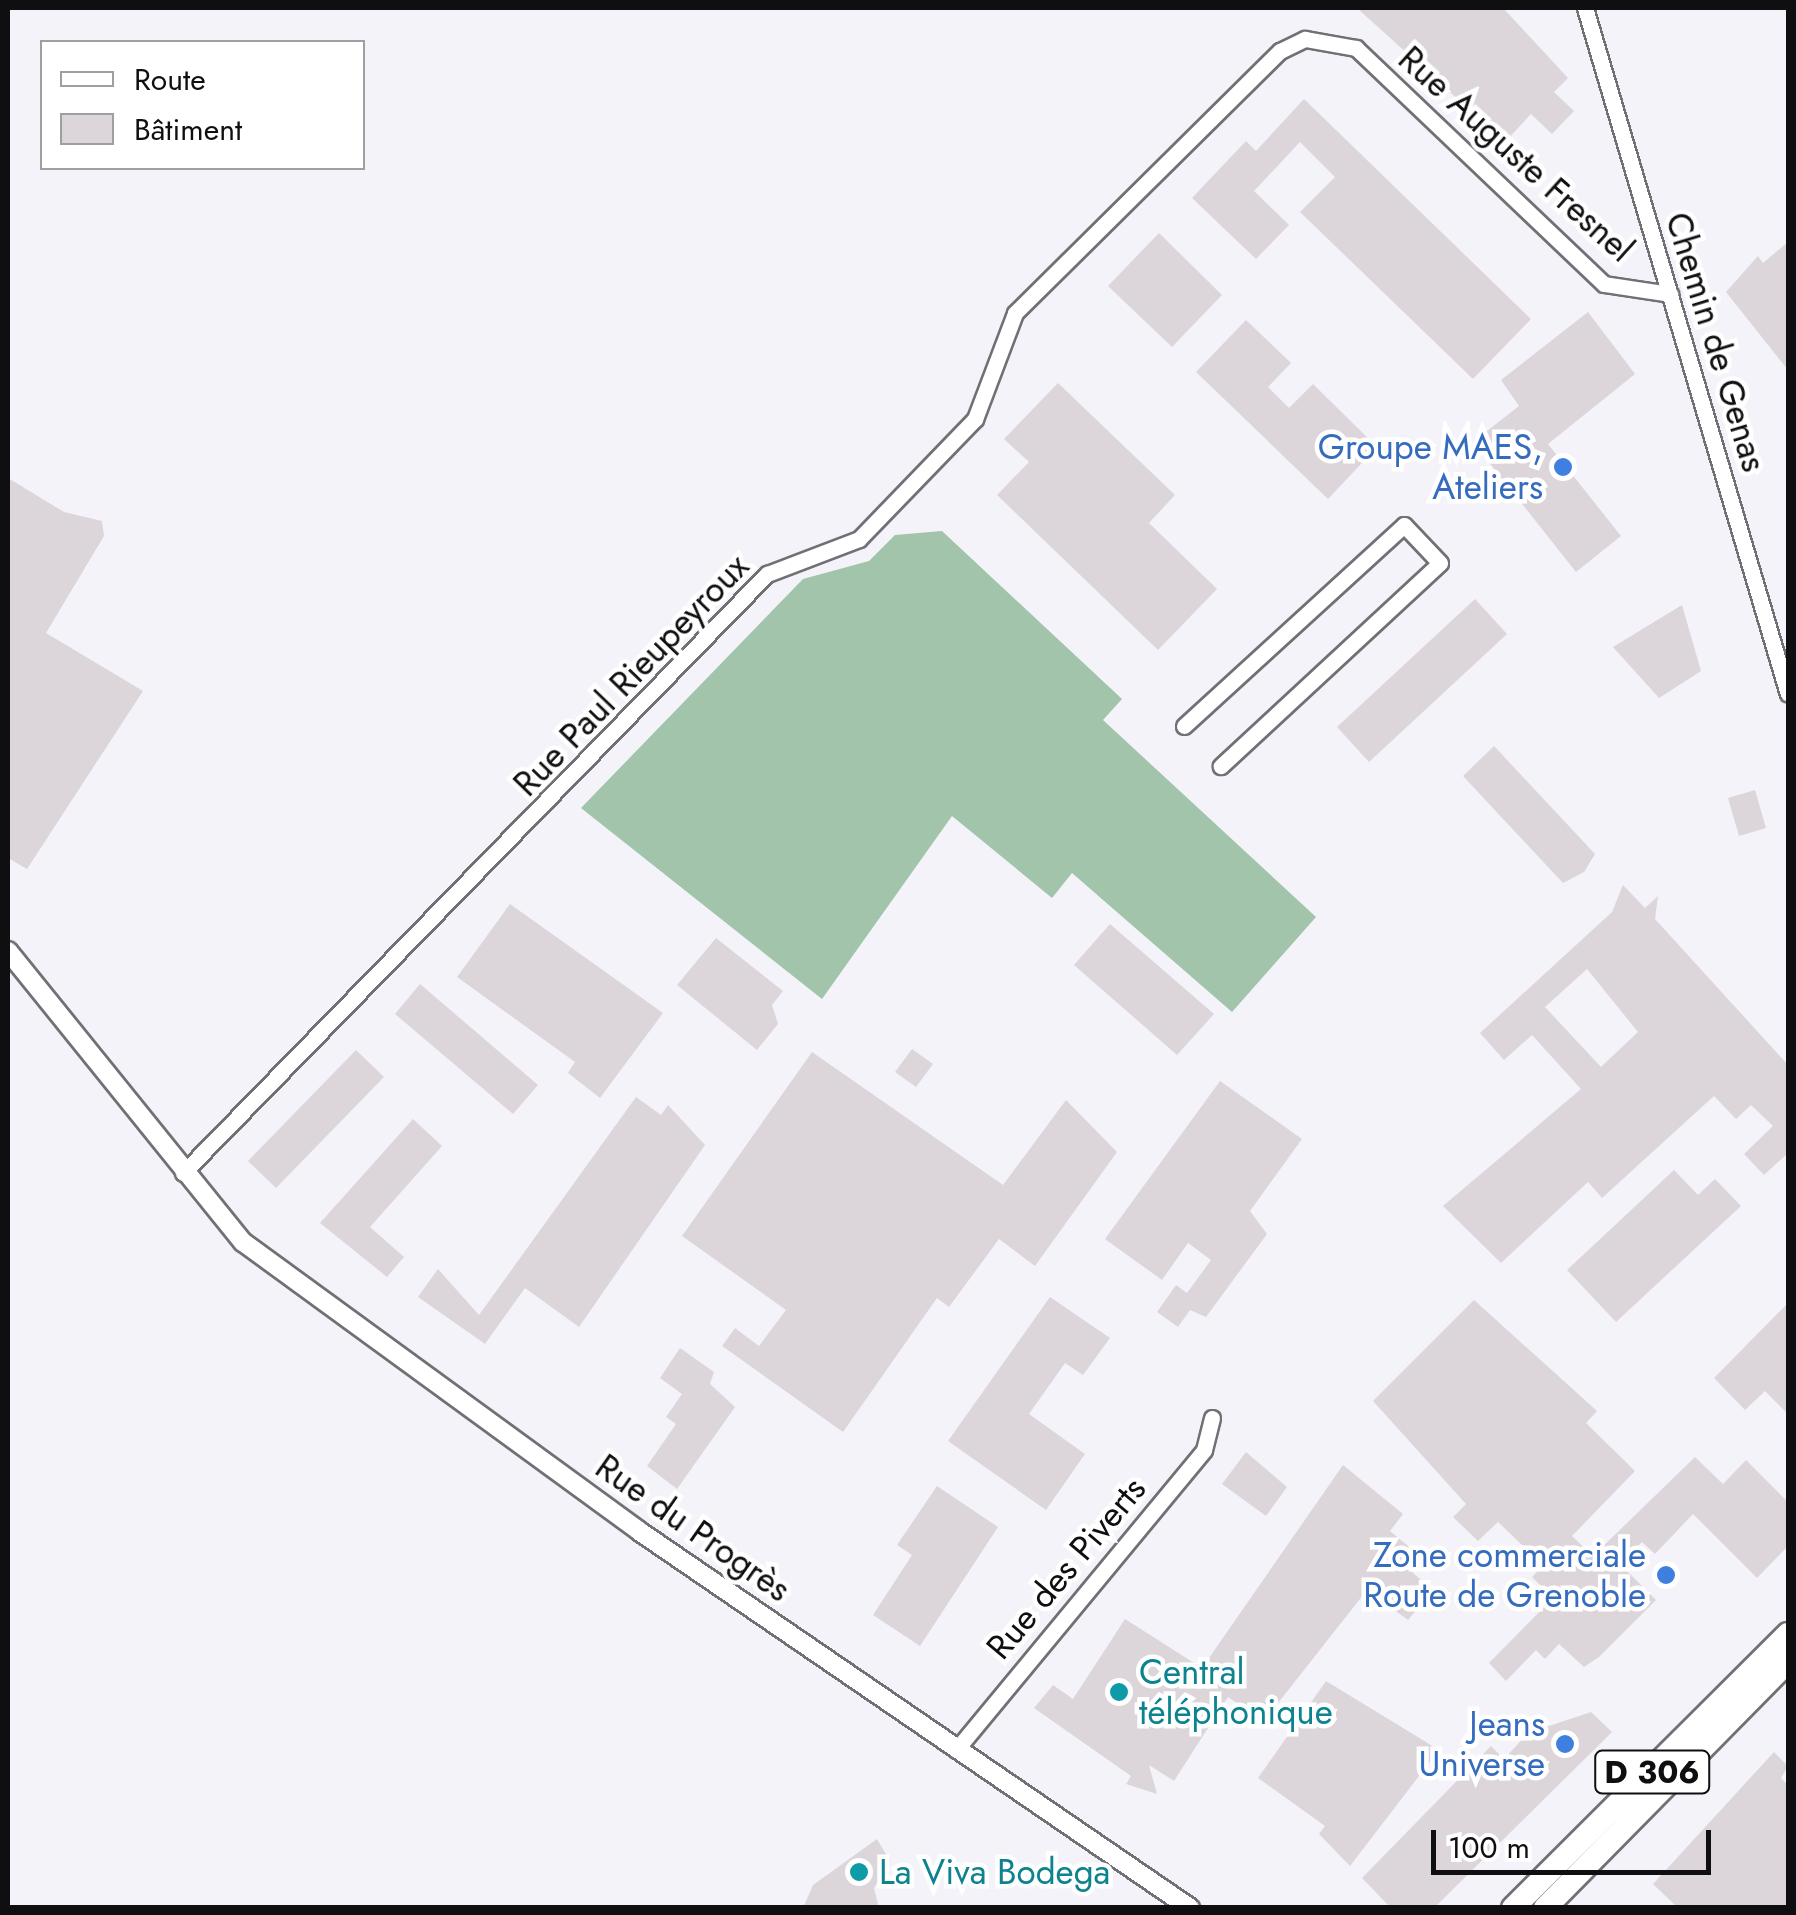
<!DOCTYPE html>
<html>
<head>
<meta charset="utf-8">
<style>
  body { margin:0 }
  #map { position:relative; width:1796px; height:1915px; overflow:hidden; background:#f3f3f9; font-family:Jost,sans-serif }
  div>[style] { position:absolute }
  .forest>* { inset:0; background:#a1c4aa }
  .building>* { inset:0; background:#dcd6db }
  .roads { filter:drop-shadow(2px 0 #707075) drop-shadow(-2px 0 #707075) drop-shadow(0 2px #707075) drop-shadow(0 -2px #707075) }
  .minor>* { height:15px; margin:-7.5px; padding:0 7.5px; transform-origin:7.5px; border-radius:7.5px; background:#fff }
  .tertiary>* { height:18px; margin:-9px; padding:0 9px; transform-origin:9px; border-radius:9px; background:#fff }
  .primary>* { height:22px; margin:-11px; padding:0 11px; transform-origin:11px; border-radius:11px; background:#fff }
  .dots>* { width:28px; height:28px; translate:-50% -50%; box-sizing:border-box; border:5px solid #fff; border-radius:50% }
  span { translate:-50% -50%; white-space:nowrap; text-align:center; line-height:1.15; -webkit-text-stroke:9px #fff; paint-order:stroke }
  .shield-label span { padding:2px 8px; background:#fff; border:2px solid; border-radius:8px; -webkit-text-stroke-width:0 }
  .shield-label { font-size:32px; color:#0f0f11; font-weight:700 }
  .street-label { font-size:35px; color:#0f0f11 }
  .shop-label { font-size:35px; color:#366cbe }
  .right { translate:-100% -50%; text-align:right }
  .culture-label { font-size:35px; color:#0d838f }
  .left { translate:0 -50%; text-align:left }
  .frame { position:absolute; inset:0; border:10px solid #0f0f11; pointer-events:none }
  .legend { position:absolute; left:40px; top:40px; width:325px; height:130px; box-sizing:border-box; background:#fff; border:2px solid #9f9fa0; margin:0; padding:12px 18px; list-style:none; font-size:30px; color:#0f0f11 }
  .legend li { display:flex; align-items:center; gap:20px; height:50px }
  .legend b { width:50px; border:2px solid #9f9fa0 }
  .scale { position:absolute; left:1431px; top:1830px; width:280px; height:45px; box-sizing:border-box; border:5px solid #0f0f11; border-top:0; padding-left:12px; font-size:30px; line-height:35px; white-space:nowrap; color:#0f0f11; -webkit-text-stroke:8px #fff; paint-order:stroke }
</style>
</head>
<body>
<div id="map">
  <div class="forest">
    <div style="clip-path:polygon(942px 531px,1122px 699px,1103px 720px,1316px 917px,1232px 1012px,1072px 873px,1052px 898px,952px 816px,822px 999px,581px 808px,803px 579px,869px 561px,895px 535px)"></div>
  </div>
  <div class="building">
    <div style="clip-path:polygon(1357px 8px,1503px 8px,1568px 78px,1554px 92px,1574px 111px,1552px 134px,1531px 114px,1505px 142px)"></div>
    <div style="clip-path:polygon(1304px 99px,1531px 319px,1473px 379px,1300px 212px,1335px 177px,1300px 142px,1254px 191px,1289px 225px,1256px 259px,1192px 198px,1246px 141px,1256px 151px)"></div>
    <div style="clip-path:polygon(1159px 233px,1222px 295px,1172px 347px,1108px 286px)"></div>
    <div style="clip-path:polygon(1788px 242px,1788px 370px,1726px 292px,1758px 256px,1763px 263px)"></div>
    <div style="clip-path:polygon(1588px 312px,1635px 374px,1548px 444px,1621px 536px,1576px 572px,1473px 442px,1519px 406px,1501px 380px)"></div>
    <div style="clip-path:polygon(1246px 320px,1291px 363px,1268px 387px,1289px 408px,1313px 384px,1377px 447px,1328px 499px,1196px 372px)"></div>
    <div style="clip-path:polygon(1058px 383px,1175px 495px,1149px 523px,1217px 589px,1158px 650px,997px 495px,1029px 462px,1004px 439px)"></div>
    <div style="clip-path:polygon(8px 478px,64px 512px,102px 521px,104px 536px,46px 633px,143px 691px,27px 869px,8px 858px)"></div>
    <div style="clip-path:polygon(1475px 599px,1507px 634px,1369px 762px,1337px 727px)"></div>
    <div style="clip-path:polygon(1682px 605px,1701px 671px,1659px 698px,1613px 647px)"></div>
    <div style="clip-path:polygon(1494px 746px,1595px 854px,1584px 872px,1563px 883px,1463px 776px)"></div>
    <div style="clip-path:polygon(1755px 790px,1766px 828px,1739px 836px,1728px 798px)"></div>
    <div style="clip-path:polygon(evenodd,1623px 885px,1645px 908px,1658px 896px,1655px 919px,1788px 1065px,1788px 1153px,1764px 1175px,1744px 1154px,1773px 1126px,1751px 1105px,1736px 1119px,1714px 1096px,1602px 1198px,1588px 1182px,1501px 1263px,1443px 1206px,1581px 1089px,1532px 1035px,1504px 1060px,1480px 1033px,1612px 912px,1623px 885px,1587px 969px,1638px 1032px,1601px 1067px,1545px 1007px,1587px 969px)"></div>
    <div style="clip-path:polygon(510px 904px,663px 1013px,600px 1098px,568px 1073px,575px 1062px,457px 977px)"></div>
    <div style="clip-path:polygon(1110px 924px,1214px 1014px,1177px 1055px,1074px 965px)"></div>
    <div style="clip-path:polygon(716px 938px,783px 991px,772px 1005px,778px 1024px,757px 1050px,677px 985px)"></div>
    <div style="clip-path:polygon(420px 984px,538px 1085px,513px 1114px,395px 1014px)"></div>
    <div style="clip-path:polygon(912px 1049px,933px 1064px,916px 1087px,895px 1072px)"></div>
    <div style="clip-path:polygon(356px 1050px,384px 1077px,276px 1188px,248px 1161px)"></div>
    <div style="clip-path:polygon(812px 1052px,1003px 1185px,1066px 1100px,1117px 1152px,1035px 1266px,999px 1239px,949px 1307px,937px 1298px,843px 1432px,722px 1346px,735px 1328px,759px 1346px,786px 1310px,682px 1236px)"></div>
    <div style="clip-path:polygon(1220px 1081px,1302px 1139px,1250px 1211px,1267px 1234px,1206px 1317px,1190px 1310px,1178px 1327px,1157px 1312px,1176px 1285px,1187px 1293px,1211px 1260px,1188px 1243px,1162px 1280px,1105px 1239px)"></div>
    <div style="clip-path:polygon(636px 1097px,661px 1115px,668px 1105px,705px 1145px,579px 1327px,525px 1288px,485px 1344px,418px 1297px,438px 1269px,479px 1315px)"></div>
    <div style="clip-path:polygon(413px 1119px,442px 1146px,370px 1227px,404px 1257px,387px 1277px,320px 1223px)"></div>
    <div style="clip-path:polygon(1674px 1170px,1698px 1195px,1715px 1179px,1741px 1206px,1616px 1322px,1567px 1270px)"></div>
    <div style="clip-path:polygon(1050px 1297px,1110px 1338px,1083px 1375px,1065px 1363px,1029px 1414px,1085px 1454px,1046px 1510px,948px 1441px)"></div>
    <div style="clip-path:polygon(1474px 1300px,1597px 1411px,1586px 1423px,1635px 1471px,1572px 1536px,1593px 1556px,1695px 1457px,1723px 1484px,1746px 1460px,1788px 1502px,1788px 1546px,1757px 1578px,1693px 1514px,1655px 1554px,1642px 1542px,1620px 1564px,1656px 1600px,1599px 1657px,1584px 1667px,1559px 1644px,1545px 1659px,1536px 1650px,1506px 1681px,1489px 1663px,1553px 1598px,1532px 1577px,1543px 1565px,1498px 1522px,1478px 1541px,1453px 1517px,1466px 1504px,1373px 1401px)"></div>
    <div style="clip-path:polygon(1788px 1303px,1788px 1414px,1765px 1391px,1745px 1410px,1714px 1378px)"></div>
    <div style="clip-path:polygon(680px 1348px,714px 1372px,710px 1384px,735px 1407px,677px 1489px,647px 1466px,676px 1424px,666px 1417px,682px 1394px,660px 1378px)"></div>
    <div style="clip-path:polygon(1246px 1452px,1287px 1487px,1266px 1516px,1222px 1484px)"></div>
    <div style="clip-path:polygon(1343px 1465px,1403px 1514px,1390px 1531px,1418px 1554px,1406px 1567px,1433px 1590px,1408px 1620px,1367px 1590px,1264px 1721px,1228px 1697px,1174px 1781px,1149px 1765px,1157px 1794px,1126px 1784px,1131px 1776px,1034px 1708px,1053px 1685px,1073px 1699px,1125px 1619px,1202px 1668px)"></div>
    <div style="clip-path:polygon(937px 1486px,998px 1527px,920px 1646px,873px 1615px,912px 1555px,897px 1545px)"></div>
    <div style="clip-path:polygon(1326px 1681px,1439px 1750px,1350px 1866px,1319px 1834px,1325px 1826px,1258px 1778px)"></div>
    <div style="clip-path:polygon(1591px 1712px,1612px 1732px,1434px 1908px,1391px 1908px,1362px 1878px,1491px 1746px,1504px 1759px,1528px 1733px)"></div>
    <div style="clip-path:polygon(1774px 1752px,1788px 1766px,1781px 1778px,1788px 1785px,1788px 1908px,1678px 1908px,1653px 1884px)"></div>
    <div style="clip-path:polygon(877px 1839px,890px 1861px,874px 1888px,879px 1908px,803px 1908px,813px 1885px)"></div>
  </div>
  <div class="roads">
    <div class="minor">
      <div style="left:1585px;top:8px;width:715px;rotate:73.52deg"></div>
      <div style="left:1184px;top:726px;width:298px;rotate:-42.4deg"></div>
      <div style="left:1404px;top:525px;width:52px;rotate:46.5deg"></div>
      <div style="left:1440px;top:563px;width:299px;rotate:137.2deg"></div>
      <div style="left:183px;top:1173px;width:837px;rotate:-45.73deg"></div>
      <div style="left:767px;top:574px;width:98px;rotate:-20.8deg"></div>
      <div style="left:859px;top:539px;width:167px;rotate:-46deg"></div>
      <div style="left:975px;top:419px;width:113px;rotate:-69.3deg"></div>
      <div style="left:1015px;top:313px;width:373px;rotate:-44.7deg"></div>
      <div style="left:1280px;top:51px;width:28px;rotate:-26deg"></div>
      <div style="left:1305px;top:39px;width:52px;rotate:10deg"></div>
      <div style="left:1356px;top:48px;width:342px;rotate:43.6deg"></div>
      <div style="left:1604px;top:284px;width:67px;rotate:8.6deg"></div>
      <div style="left:956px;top:1750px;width:389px;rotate:-50.4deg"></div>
      <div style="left:1204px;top:1450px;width:33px;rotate:-76deg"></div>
    </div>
    <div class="tertiary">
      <div style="left:8px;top:951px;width:374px;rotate:51.1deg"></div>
      <div style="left:243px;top:1242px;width:490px;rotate:36.1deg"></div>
      <div style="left:639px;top:1531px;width:668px;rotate:34.38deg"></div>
    </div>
    <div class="primary">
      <div style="left:1513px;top:1908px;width:388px;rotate:-44.9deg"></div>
      <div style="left:1545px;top:1908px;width:346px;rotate:-45.4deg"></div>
    </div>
  </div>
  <div class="dots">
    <div style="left:1563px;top:467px;background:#3f7fe0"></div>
    <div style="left:1666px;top:1575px;background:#3f7fe0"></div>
    <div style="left:1119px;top:1692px;background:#0f9aa8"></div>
    <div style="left:1565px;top:1744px;background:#3f7fe0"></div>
    <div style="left:859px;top:1872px;background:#0f9aa8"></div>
  </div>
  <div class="shield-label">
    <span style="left:1652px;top:1772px">D 306</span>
  </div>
  <div class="street-label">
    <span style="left:1516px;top:154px;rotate:42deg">Rue Auguste Fresnel</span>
    <span style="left:1716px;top:342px;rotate:73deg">Chemin de Genas</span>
    <span style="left:631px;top:675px;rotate:-46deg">Rue Paul Rieupeyroux</span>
    <span style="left:693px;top:1528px;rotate:35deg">Rue du Progrès</span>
    <span style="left:1066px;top:1568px;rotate:-50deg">Rue des Piverts</span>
  </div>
  <div class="shop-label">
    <span class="right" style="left:1543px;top:467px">Groupe MAES,<br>Ateliers</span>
    <span class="right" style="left:1646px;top:1575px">Zone commerciale<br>Route de Grenoble</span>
    <span class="right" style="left:1545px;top:1744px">Jeans<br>Universe</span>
  </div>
  <div class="culture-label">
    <span class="left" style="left:1139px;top:1692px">Central<br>téléphonique</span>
    <span class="left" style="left:879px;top:1872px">La Viva Bodega</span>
  </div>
  <div class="frame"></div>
  <ul class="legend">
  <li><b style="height:12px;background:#fff"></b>Route</li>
  <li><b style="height:28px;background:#dcd6db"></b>Bâtiment</li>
  </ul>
  <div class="scale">100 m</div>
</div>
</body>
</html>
